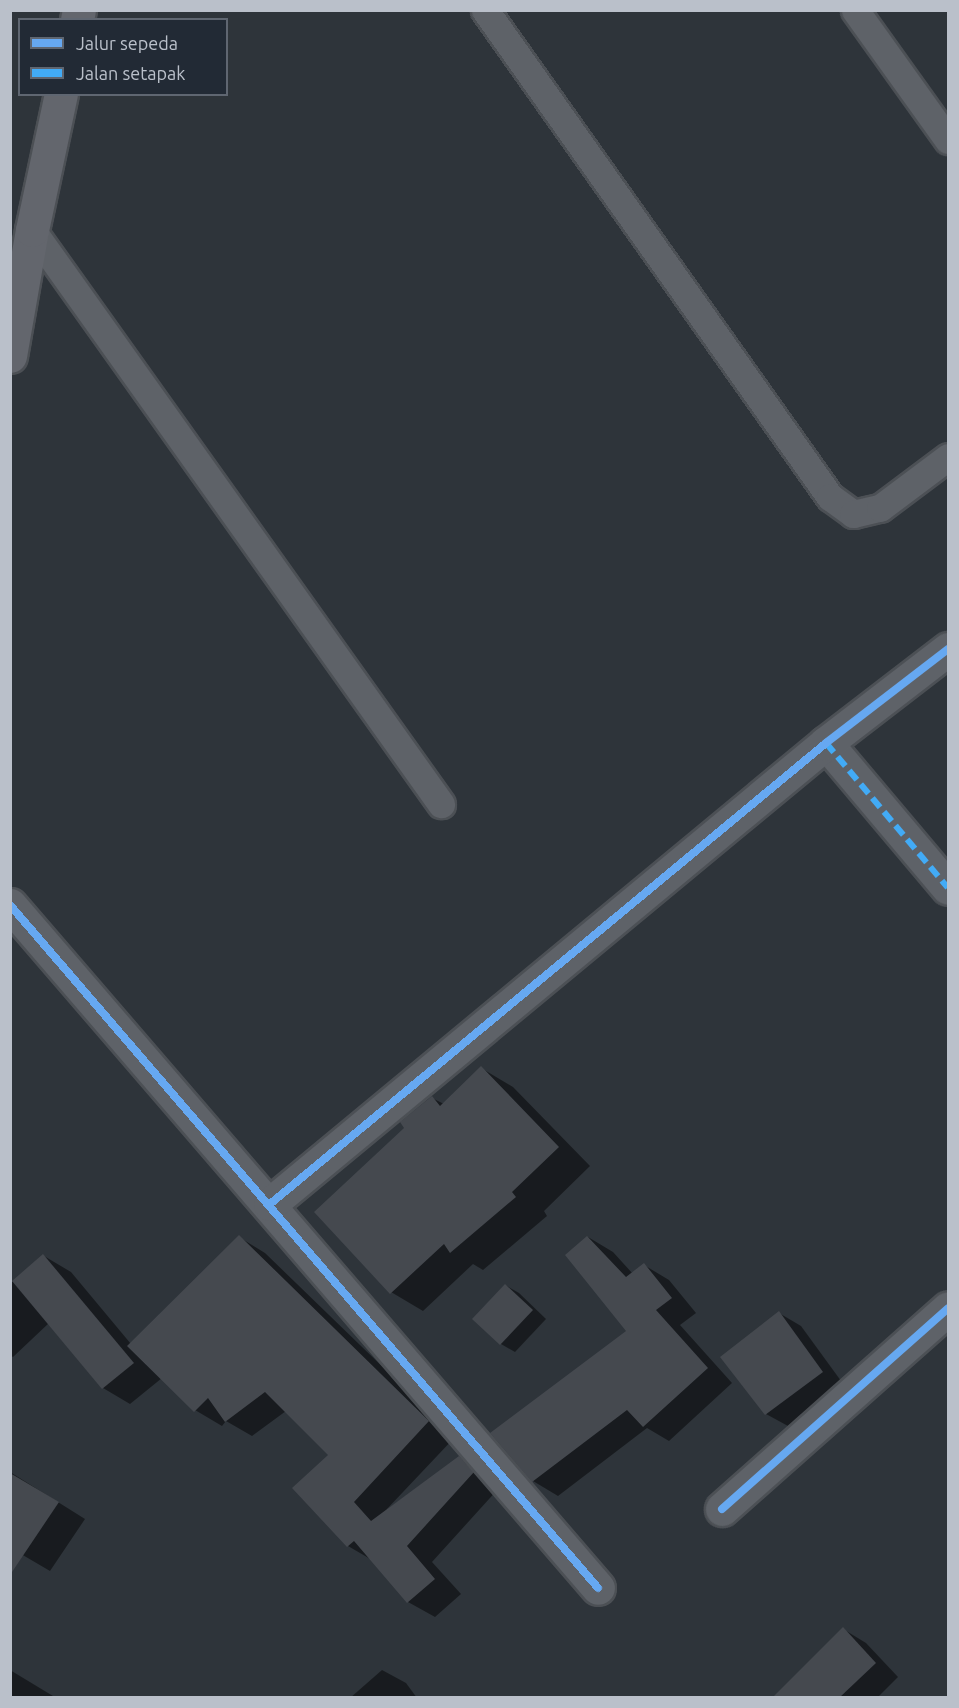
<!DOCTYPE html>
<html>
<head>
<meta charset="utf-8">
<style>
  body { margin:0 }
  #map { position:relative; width:959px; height:1708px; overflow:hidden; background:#2e343a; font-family:Ubuntu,sans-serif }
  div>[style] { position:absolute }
  .shadow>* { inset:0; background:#0007 }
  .building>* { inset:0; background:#45494f }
  .roads { filter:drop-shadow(2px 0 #4c5055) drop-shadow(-2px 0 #4c5055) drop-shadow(0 2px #4c5055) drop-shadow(0 -2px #4c5055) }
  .service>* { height:27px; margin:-13.5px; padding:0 13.5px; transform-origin:13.5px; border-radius:13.5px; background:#5e6268 }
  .minor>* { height:33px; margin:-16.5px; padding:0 16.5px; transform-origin:16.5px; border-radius:16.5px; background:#5e6268 }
  .secondary>* { height:33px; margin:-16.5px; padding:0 16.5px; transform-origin:16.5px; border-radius:16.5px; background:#63666d }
  .quiet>* { height:6px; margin-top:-3px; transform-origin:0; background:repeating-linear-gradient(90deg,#42abf6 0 12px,transparent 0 18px) }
  .cycleway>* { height:8px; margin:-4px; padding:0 4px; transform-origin:4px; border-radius:4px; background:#66a8f1 }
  span { translate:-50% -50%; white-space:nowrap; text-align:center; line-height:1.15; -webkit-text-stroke:4.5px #222a35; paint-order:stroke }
  .frame { position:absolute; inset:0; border:12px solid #bac0ca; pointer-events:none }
  .legend { position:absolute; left:18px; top:18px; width:210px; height:78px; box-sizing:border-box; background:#222a35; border:2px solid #5f6671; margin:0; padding:8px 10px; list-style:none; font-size:18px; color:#bac0ca }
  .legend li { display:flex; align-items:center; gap:12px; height:30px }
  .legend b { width:30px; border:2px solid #5f6671 }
</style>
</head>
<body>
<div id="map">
  <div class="shadow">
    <div style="clip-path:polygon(481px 1068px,513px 1087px,590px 1166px,544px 1211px,547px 1216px,483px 1270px,473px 1264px,423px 1311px,391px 1292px,406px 1128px,432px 1098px,444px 1104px)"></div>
    <div style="clip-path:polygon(239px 1237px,265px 1253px,455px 1437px,386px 1510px,460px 1458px,486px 1473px,499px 1488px,432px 1562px,461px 1594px,435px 1617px,408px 1602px,372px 1560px,348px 1546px,330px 1455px,286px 1411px,252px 1436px,226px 1421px,222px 1426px,195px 1410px,162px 1378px,130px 1404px,103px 1388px,49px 1323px,13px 1357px,10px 1355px,10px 1279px,13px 1282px,44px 1256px,71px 1272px,131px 1344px)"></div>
    <div style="clip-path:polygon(588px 1237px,613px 1252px,633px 1274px,644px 1265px,669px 1280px,696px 1313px,680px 1325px,732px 1383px,669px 1441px,647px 1428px,558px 1496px,533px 1481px,629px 1332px)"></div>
    <div style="clip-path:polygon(505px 1285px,519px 1293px,546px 1319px,515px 1352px,501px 1344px)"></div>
    <div style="clip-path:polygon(779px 1313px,801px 1326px,844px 1385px,788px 1426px,766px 1414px)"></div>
    <div style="clip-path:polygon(10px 1472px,85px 1519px,50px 1571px,21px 1554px,10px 1565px)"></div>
    <div style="clip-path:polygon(843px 1629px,866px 1643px,898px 1677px,877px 1698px,774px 1698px)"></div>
    <div style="clip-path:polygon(10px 1670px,53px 1696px,53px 1698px,10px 1698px)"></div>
    <div style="clip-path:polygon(382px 1670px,406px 1683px,417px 1698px,350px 1698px)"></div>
  </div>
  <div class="building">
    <div style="clip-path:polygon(481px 1066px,559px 1147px,512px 1192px,516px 1197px,450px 1253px,444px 1244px,390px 1294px,314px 1212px,404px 1128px,400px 1122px,432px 1096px,440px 1106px)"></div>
    <div style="clip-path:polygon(239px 1235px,429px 1421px,354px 1502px,371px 1521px,459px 1456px,474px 1472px,407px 1546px,435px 1579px,407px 1603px,354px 1541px,347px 1547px,292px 1488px,328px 1455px,265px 1392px,225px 1422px,208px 1398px,194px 1412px,127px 1346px)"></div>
    <div style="clip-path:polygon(587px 1236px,626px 1277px,644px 1263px,672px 1298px,656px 1310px,708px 1368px,643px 1427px,627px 1410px,532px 1482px,490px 1433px,626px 1331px,565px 1255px)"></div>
    <div style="clip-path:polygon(43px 1254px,134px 1363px,102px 1389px,12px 1281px)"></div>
    <div style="clip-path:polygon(505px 1284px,533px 1310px,500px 1345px,472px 1319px)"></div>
    <div style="clip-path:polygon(779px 1311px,823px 1372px,765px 1415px,720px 1357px)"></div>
    <div style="clip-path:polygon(10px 1473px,59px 1502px,10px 1575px)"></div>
    <div style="clip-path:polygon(843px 1627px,876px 1663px,839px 1698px,772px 1698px)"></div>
  </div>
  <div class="roads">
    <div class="service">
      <div style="left:485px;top:10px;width:597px;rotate:54.69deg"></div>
      <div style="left:830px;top:497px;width:29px;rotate:36deg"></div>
      <div style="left:853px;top:514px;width:28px;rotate:-13deg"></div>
      <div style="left:880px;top:508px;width:85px;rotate:-36.9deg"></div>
      <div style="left:855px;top:10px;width:160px;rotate:54.4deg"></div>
      <div style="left:32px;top:230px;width:705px;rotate:54.53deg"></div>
    </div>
    <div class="minor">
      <div style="left:826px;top:743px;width:189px;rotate:49.9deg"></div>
      <div style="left:10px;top:905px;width:901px;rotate:49.27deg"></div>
      <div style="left:270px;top:1204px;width:722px;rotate:-39.66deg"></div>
      <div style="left:826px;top:743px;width:154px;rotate:-37.6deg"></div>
      <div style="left:722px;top:1509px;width:302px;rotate:-41.6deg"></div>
    </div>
    <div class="secondary">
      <div style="left:77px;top:20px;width:10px;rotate:-79deg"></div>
      <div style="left:10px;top:356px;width:128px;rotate:-80.1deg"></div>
      <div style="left:32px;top:230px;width:139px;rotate:-78deg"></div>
    </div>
  </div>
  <div class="quiet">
    <div style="left:826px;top:743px;width:189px;rotate:49.9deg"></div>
  </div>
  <div class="cycleway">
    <div style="left:10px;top:905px;width:901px;rotate:49.27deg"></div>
    <div style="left:270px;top:1204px;width:722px;rotate:-39.66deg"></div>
    <div style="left:826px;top:743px;width:154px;rotate:-37.6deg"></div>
    <div style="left:722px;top:1509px;width:302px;rotate:-41.6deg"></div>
  </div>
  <div class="frame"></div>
  <ul class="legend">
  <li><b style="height:8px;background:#66a8f1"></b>Jalur sepeda</li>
  <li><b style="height:8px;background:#42abf6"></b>Jalan setapak</li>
  </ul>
</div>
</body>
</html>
